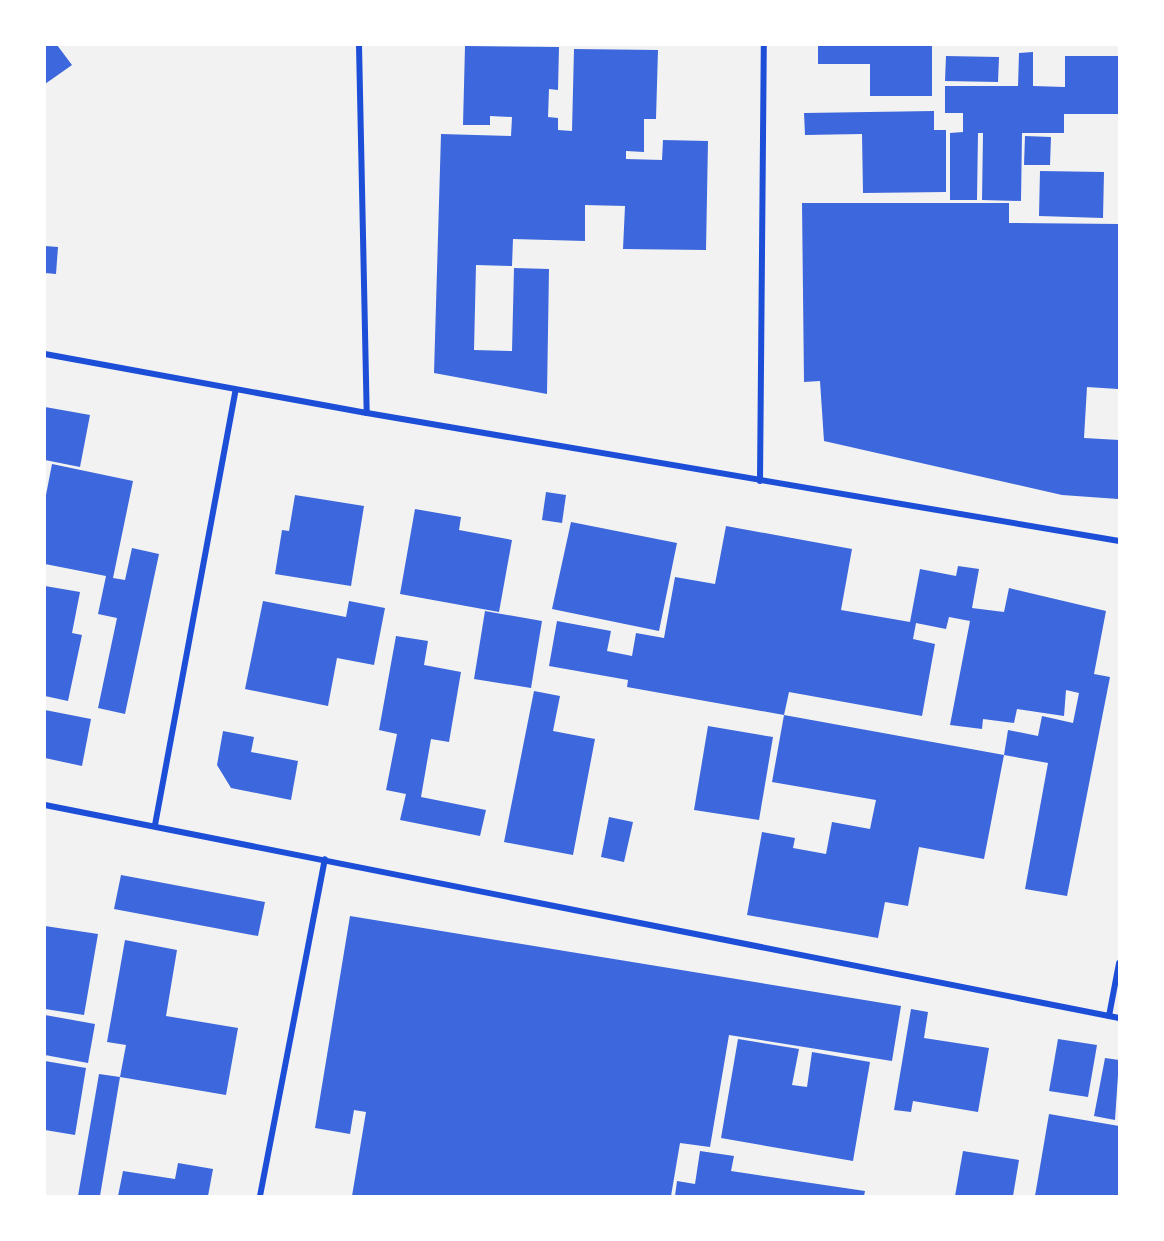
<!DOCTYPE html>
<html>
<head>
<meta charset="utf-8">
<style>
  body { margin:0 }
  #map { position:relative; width:1164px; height:1241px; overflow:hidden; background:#f2f2f2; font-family:"PT Sans",sans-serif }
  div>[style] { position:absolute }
  .building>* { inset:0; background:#3d67dc }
  .minor>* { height:6px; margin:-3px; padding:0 3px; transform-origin:3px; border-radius:3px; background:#1d4ed8 }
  span { translate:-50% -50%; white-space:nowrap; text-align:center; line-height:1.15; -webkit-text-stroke:5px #fff; paint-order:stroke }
  .frame { position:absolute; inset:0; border:46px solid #fff; pointer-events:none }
</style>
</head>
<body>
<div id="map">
  <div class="building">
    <div style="clip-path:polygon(45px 45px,57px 45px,72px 65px,45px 84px)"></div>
    <div style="clip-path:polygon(818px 45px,932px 45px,932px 96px,870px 96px,870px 64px,818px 64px)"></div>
    <div style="clip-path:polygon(465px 46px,559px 47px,558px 90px,549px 89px,548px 117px,558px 118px,558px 130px,572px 131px,574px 49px,658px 50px,656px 119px,644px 119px,644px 152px,626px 151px,626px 159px,662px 160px,663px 140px,708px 141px,706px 250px,623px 249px,625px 206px,585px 205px,585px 241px,513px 239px,512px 266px,476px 265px,474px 350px,512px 351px,514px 268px,549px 269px,547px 394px,434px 373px,441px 134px,511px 136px,512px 117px,490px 116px,490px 125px,463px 125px)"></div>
    <div style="clip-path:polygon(1033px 52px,1033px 86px,1065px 87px,1065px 56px,1119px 56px,1119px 114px,1064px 114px,1064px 133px,1022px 133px,1021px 201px,982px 200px,983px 133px,978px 133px,977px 200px,950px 200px,950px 133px,963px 132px,963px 113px,945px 113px,945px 86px,1018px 86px,1019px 53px)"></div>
    <div style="clip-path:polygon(946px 56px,999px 57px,998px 82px,945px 81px)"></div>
    <div style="clip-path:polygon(934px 111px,934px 130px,946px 130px,946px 192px,863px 193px,862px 134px,805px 135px,804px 113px)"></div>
    <div style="clip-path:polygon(1025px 136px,1051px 137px,1050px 165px,1024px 165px)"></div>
    <div style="clip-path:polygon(1040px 171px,1104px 172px,1103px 218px,1039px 216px)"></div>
    <div style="clip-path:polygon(802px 203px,1009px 203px,1009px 223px,1119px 224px,1118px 389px,1087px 387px,1084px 438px,1119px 440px,1118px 499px,1062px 495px,824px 441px,820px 381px,804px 382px)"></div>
    <div style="clip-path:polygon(45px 246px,58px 247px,56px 274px,45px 273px)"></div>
    <div style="clip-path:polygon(45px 407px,90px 415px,80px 467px,45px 460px)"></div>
    <div style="clip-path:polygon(52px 464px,133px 481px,113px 578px,125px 580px,132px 548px,159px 554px,125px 714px,98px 708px,117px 618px,98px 614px,106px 576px,45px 564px,45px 500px)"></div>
    <div style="clip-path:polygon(546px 492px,566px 495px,562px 523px,542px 520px)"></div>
    <div style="clip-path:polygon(295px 495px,364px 506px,351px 586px,275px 574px,282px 530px,289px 531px)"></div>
    <div style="clip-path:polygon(415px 509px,461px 517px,459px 530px,512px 540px,499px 612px,400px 594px)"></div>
    <div style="clip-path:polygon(571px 522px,677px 543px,659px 631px,552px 609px)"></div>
    <div style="clip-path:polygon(726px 526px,852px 549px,841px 610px,910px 622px,920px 569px,956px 576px,958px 566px,979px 569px,972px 608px,1004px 612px,1009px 588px,1106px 611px,1094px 674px,1110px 677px,1067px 896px,1025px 889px,1048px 763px,1004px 755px,1008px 730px,1038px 736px,1042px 716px,1073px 723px,1079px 693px,1066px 690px,1064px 716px,1017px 709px,1014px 723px,983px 719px,982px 729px,950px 725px,970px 621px,949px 617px,946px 629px,916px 623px,913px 639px,935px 644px,922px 716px,789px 692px,784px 715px,627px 687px,628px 680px,549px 666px,557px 621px,611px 631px,607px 651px,632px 656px,636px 633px,664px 638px,675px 577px,715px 584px)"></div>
    <div style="clip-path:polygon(45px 586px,80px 592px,72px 633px,82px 635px,68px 701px,45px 696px)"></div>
    <div style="clip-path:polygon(263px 601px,346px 617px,349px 601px,385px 608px,374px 665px,337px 658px,328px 706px,245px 689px)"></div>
    <div style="clip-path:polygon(485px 611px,542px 621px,531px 688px,474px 679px)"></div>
    <div style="clip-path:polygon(396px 636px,428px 641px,424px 665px,461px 672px,449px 742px,431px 739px,421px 797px,486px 810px,480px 836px,400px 820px,406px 794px,386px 790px,397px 734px,379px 730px)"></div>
    <div style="clip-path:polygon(534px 691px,560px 696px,553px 731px,595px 739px,573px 855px,504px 842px)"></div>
    <div style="clip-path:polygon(45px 710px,91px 719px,82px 766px,45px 758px)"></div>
    <div style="clip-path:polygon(784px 715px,1004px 755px,984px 859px,919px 847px,908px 906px,885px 902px,878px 938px,747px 915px,762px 832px,795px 838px,793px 848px,826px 854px,832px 822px,870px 829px,876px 800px,772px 782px)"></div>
    <div style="clip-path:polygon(708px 726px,773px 737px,759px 820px,694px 810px)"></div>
    <div style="clip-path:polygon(223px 731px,254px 737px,251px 752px,298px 761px,291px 800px,231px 788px,217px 765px)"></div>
    <div style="clip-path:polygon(609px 817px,633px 822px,624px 862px,601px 857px)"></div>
    <div style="clip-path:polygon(121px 875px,265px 902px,258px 936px,114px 909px)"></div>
    <div style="clip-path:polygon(350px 916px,901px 1006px,892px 1061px,729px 1035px,710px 1147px,680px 1143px,671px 1196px,352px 1196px,366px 1112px,354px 1110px,350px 1134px,315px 1128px)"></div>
    <div style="clip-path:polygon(45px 926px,98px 934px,84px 1015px,45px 1009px)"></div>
    <div style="clip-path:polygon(125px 940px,177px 950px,166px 1016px,238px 1028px,226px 1095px,120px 1077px,126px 1045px,107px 1042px)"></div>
    <div style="clip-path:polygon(911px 1009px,928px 1012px,924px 1038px,989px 1048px,978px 1112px,913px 1101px,911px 1112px,894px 1110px)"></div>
    <div style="clip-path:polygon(45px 1015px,95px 1024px,88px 1063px,45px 1055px)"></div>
    <div style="clip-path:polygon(738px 1039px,799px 1049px,792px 1085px,807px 1087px,812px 1052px,870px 1062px,853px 1161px,721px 1138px)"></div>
    <div style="clip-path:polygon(1058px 1039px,1097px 1045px,1088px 1097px,1049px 1091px)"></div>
    <div style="clip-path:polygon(1105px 1058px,1119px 1060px,1115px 1120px,1094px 1116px)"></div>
    <div style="clip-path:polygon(45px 1061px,86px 1068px,75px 1135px,45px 1130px)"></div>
    <div style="clip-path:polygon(99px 1074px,120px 1077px,100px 1196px,78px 1196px)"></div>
    <div style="clip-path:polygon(1049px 1114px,1119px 1126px,1119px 1196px,1035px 1196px)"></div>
    <div style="clip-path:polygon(700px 1151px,734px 1156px,731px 1171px,865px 1191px,864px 1196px,675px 1196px,677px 1181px,695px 1184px)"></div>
    <div style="clip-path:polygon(963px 1151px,1019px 1160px,1013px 1196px,955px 1196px)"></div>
    <div style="clip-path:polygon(178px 1163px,213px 1169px,208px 1196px,118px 1196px,123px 1171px,175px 1179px)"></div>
  </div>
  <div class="minor">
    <div style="left:359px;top:45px;width:368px;rotate:88.8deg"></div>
    <div style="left:45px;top:354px;width:327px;rotate:10.4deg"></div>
    <div style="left:367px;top:413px;width:763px;rotate:9.66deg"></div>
    <div style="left:760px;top:481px;width:436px;rotate:-89.5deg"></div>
    <div style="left:45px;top:805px;width:1095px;rotate:11.22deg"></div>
    <div style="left:155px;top:825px;width:442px;rotate:-79.5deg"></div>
    <div style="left:1109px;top:1016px;width:54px;rotate:-79.3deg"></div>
    <div style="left:260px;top:1196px;width:343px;rotate:-79.1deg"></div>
  </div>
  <div class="frame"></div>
</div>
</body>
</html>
